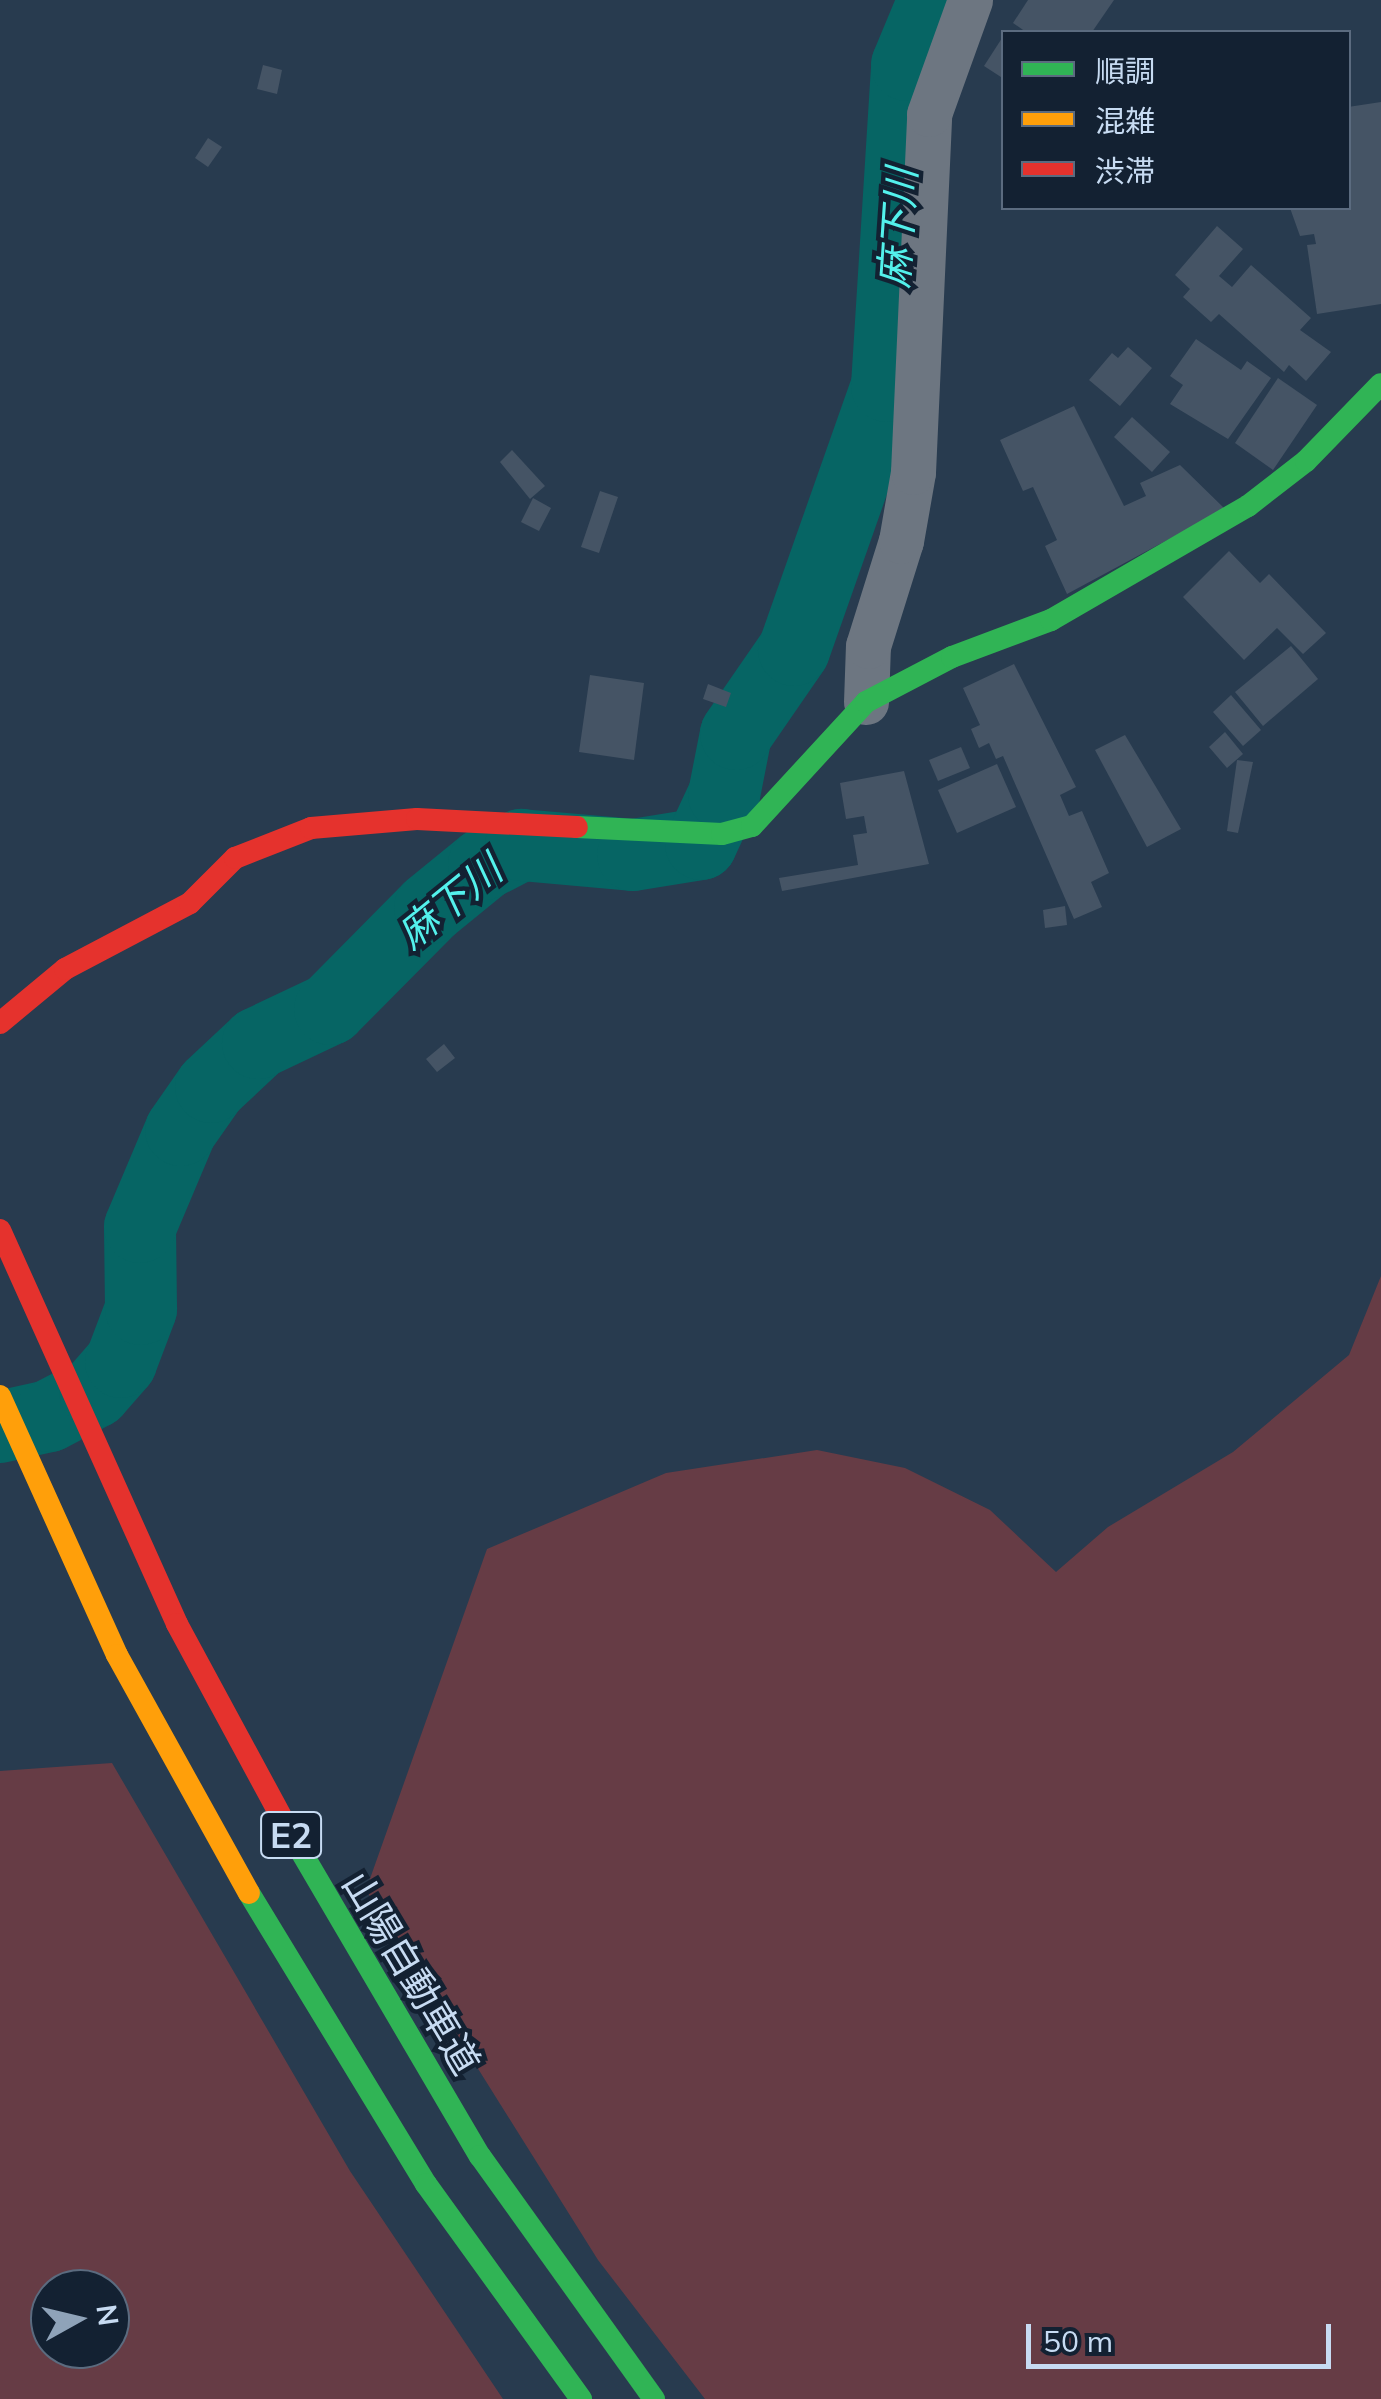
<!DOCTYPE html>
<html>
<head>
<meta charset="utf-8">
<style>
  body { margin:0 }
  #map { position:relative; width:1381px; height:2399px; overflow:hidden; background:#283b4f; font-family:Mulish,"Noto Sans JP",sans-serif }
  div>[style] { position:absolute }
  .green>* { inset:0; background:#663c45 }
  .river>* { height:72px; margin:-36px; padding:0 36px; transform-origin:36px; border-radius:36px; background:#066564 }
  .building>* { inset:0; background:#455465 }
  .street>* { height:45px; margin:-22.5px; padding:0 22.5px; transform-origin:22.5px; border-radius:22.5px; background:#6d7681 }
  .fast>* { height:22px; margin:-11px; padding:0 11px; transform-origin:11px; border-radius:11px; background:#30b455 }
  .slow>* { height:22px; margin:-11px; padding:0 11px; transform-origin:11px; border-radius:11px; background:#ff9f0a }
  .jam>* { height:22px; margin:-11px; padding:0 11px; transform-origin:11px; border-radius:11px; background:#e5322d }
  span { translate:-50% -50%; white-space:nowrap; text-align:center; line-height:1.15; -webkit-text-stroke:9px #132132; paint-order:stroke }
  .shield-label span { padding:2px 8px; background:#132132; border:2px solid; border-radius:8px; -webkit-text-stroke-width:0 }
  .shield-label { font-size:35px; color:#c7dbf2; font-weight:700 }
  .street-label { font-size:38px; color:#c7dbf2 }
  .water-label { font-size:40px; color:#53f1ec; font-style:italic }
  .legend { position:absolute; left:1001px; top:30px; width:350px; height:180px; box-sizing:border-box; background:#132132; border:2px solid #5b6b7f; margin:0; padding:12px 18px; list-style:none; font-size:30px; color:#c7dbf2 }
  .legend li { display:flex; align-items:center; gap:20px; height:50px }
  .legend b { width:50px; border:2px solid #5b6b7f }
  .north { position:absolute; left:30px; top:2269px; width:100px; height:100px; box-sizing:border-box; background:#132132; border:2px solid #5b6b7f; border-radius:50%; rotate:82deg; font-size:28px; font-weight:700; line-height:40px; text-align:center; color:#c7dbf2 }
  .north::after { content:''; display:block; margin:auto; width:35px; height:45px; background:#8fa3b9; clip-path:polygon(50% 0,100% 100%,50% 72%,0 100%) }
  .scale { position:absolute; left:1026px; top:2324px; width:305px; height:45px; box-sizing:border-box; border:5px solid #c7dbf2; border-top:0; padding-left:12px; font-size:30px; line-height:35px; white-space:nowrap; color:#c7dbf2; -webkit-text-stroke:8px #132132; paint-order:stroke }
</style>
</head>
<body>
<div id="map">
  <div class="green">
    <div style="clip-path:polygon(1381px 1276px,1381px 2399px,705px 2399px,598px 2260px,366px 1890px,487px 1549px,666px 1473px,817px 1450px,905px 1468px,990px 1510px,1056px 1572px,1108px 1527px,1233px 1452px,1349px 1355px)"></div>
    <div style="clip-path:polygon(evenodd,112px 1763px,350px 2171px,503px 2399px,0 2399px,0 1771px,112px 1763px,110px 2289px,110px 2349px,50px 2349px,50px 2289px,110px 2289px)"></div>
  </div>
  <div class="river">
    <div style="left:0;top:1427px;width:50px;rotate:-12.7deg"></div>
    <div style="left:49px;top:1416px;width:52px;rotate:-27.6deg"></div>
    <div style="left:95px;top:1392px;width:40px;rotate:-49deg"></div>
    <div style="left:121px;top:1362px;width:57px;rotate:-69.3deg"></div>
    <div style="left:141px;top:1309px;width:82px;rotate:-90.7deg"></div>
    <div style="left:140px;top:1227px;width:105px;rotate:-67.1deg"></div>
    <div style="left:181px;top:1130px;width:52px;rotate:-55.1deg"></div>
    <div style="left:211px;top:1087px;width:64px;rotate:-43.1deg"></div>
    <div style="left:258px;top:1043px;width:80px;rotate:-25.3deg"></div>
    <div style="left:330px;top:1009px;width:142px;rotate:-45.3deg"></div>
    <div style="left:430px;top:908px;width:70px;rotate:-39.2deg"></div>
    <div style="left:484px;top:864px;width:42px;rotate:-27.2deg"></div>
    <div style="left:521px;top:845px;width:112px;rotate:5.1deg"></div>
    <div style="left:633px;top:855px;width:69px;rotate:-9.2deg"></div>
    <div style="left:701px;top:844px;width:54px;rotate:-64.9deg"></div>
    <div style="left:724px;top:795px;width:62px;rotate:-78.9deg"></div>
    <div style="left:736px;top:734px;width:102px;rotate:-55.4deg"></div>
    <div style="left:794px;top:650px;width:280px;rotate:-70.6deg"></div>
    <div style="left:887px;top:386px;width:322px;rotate:-86.4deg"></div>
    <div style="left:907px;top:65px;width:70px;rotate:-67.4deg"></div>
  </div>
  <div class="building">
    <div style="clip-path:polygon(1028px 0,1114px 0,1092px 32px,1026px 32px,1013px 23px)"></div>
    <div style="clip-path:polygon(1004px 35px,1004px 79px,984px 66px)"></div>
    <div style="clip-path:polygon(263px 65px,282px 70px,277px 94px,257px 89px)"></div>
    <div style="clip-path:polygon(1381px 102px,1381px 304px,1317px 314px,1307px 245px,1316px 244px,1314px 234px,1300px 236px,1290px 208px,1348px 208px,1348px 107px)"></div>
    <div style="clip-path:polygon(208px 138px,222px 147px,208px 167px,195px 158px)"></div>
    <div style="clip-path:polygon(1217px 226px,1243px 249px,1219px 276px,1232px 287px,1251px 265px,1311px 318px,1300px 330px,1331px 352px,1306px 381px,1289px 365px,1284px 372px,1219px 314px,1211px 322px,1183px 297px,1190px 289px,1175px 275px)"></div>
    <div style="clip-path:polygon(1196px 339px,1241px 370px,1247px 361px,1271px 378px,1228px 439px,1170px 404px,1183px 385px,1170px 376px)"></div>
    <div style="clip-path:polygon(1128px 347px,1152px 368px,1120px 406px,1089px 380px,1112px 353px,1118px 358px)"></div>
    <div style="clip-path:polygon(1278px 378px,1317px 405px,1273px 470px,1235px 443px)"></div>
    <div style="clip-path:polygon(1074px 406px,1124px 506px,1146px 496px,1140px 483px,1180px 465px,1225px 509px,1067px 594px,1045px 546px,1057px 540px,1033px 487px,1023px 491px,1000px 440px)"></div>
    <div style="clip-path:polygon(1132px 417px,1170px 452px,1152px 472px,1114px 437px)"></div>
    <div style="clip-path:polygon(512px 450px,545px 486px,530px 499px,500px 462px)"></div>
    <div style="clip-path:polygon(600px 491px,618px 497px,599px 553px,581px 547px)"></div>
    <div style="clip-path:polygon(533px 498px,551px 508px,539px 531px,521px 522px)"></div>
    <div style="clip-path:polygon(1229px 551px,1260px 583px,1269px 574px,1326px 633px,1303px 654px,1277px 628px,1244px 660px,1183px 597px)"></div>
    <div style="clip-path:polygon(1291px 646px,1318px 679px,1263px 726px,1235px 692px)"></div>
    <div style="clip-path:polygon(1014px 664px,1076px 787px,1060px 795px,1069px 816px,1082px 811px,1109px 873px,1091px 882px,1102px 907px,1074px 919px,1003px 756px,996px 759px,989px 743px,979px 748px,971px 729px,980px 725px,963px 688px)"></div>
    <div style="clip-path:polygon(590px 675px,644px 683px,634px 760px,579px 752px)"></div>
    <div style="clip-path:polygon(708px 684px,731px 693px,726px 707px,703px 699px)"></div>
    <div style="clip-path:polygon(1231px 695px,1261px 730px,1243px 746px,1213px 712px)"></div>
    <div style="clip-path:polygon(1225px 732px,1243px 754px,1227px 768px,1209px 747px)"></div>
    <div style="clip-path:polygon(1125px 735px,1181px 829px,1147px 847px,1095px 750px)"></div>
    <div style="clip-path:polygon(961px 747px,970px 768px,938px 781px,929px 760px)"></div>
    <div style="clip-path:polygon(1237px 760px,1253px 762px,1238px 833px,1227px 831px)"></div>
    <div style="clip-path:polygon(997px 764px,1016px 807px,957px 833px,938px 790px)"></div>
    <div style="clip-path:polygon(904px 771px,929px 864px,782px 891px,779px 878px,858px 865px,853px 835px,867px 833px,864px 816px,846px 819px,840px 783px)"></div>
    <div style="clip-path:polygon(1065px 906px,1067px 925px,1045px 928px,1043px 910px)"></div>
    <div style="clip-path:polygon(444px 1044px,455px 1058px,437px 1072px,426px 1059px)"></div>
  </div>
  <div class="street">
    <div style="left:866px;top:702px;width:56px;rotate:-88deg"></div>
    <div style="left:868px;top:646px;width:110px;rotate:-72.6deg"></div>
    <div style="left:901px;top:541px;width:70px;rotate:-80.1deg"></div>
    <div style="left:913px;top:472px;width:358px;rotate:-87.4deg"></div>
    <div style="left:929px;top:114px;width:121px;rotate:-70.2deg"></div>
  </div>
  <div class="fast">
    <div style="left:577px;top:827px;width:145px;rotate:2.8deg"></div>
    <div style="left:722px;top:834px;width:31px;rotate:-15deg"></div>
    <div style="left:752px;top:826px;width:168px;rotate:-47.4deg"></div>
    <div style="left:866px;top:702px;width:97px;rotate:-27.6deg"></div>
    <div style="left:952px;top:657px;width:106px;rotate:-20.5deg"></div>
    <div style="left:1051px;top:620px;width:228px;rotate:-30.1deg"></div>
    <div style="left:1248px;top:506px;width:73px;rotate:-37.8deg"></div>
    <div style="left:1306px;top:461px;width:107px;rotate:-45.8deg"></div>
    <div style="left:289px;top:1831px;width:377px;rotate:59.6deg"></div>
    <div style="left:480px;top:2156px;width:299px;rotate:54.4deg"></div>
    <div style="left:249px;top:1893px;width:341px;rotate:58.7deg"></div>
    <div style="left:426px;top:2184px;width:265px;rotate:54.2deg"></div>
  </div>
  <div class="slow">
    <div style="left:0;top:1396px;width:284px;rotate:65.7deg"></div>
    <div style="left:117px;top:1655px;width:272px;rotate:61deg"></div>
  </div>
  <div class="jam">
    <div style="left:0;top:1023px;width:85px;rotate:-39.7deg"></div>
    <div style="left:65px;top:969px;width:141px;rotate:-27.8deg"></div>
    <div style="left:190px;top:903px;width:64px;rotate:-45deg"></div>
    <div style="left:235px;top:858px;width:82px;rotate:-21.5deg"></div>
    <div style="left:311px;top:828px;width:106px;rotate:-4.9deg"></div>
    <div style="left:417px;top:819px;width:160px;rotate:2.9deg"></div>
    <div style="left:0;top:1230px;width:432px;rotate:65.8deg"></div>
    <div style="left:177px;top:1624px;width:235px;rotate:61.6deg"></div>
  </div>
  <div class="shield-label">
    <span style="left:291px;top:1835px">E2</span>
  </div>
  <div class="street-label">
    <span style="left:411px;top:1973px;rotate:59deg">山陽自動車道</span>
  </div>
  <div class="water-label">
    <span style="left:897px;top:228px;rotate:-86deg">麻下川</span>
    <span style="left:449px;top:901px;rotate:-39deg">麻下川</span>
  </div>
  <ul class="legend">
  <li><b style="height:12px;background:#30b455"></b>順調</li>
  <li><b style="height:12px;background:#ff9f0a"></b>混雑</li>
  <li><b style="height:12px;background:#e5322d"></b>渋滞</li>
  </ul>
  <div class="north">N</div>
  <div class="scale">50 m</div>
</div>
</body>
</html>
